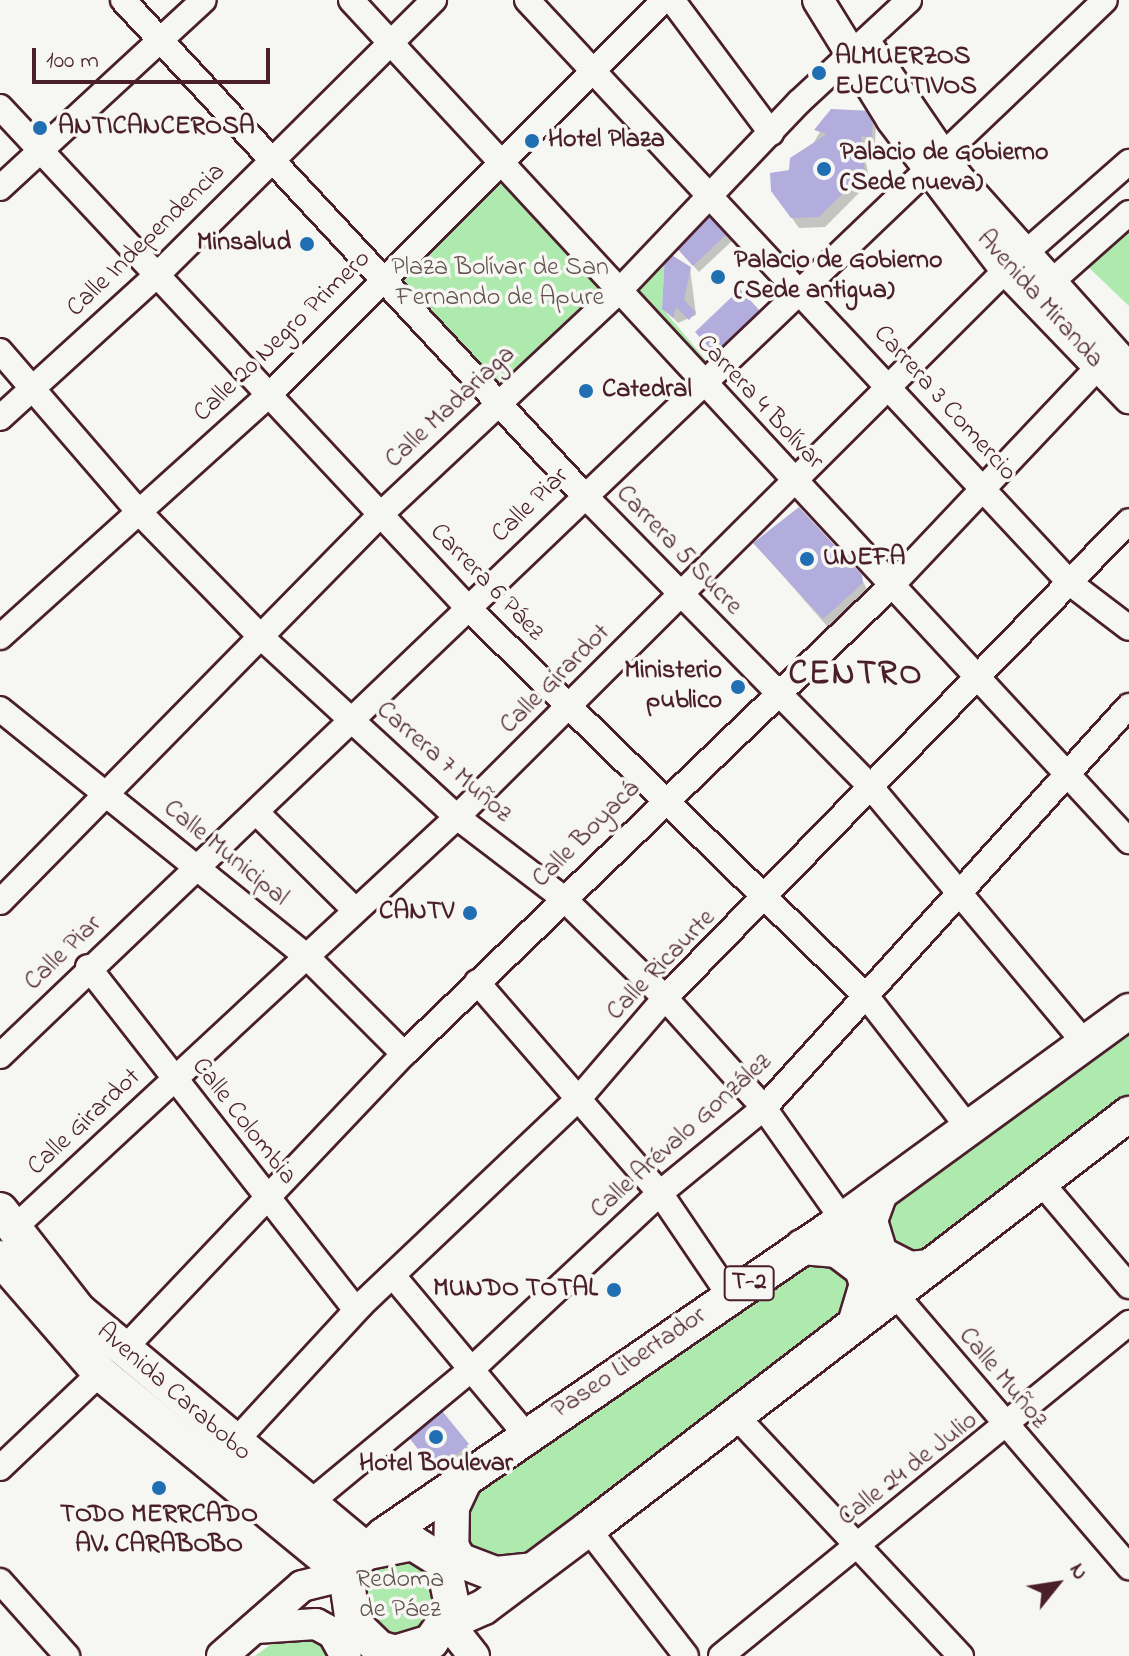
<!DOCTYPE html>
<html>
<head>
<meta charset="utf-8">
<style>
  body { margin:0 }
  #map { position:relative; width:1129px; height:1656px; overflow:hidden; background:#f6f6f2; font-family:"Indie Flower",sans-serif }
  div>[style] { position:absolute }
  .green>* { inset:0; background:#aee9ae }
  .round { border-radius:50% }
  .shadow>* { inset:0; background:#0003 }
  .building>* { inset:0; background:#b3adde }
  .roads { filter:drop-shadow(2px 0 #4a1f2b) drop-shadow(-2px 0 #4a1f2b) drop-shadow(0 2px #4a1f2b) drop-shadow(0 -2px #4a1f2b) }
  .minor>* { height:24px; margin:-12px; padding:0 12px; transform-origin:12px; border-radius:12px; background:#f6f6f2 }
  .major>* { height:30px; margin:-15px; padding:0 15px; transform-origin:15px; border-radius:15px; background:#f6f6f2 }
  .highway>* { height:34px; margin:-17px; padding:0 17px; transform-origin:17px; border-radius:17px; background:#f6f6f2 }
  .dots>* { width:22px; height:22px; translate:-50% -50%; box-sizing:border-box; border:4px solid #f6f6f2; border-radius:50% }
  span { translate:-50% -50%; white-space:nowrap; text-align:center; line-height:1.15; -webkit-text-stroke:7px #f6f6f2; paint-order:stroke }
  .shield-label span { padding:2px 6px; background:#f6f6f2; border:2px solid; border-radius:6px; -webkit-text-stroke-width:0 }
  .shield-label { font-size:24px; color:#4a1f2b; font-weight:700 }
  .poi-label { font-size:26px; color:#4a1f2b; font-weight:700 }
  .left { translate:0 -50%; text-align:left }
  .right { translate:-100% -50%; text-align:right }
  .street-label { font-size:26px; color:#4a1f2b }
  .park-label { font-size:26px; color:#63524c }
  .district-label { font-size:34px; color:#4a1f2b; font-weight:700; letter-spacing:2px }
  .north { position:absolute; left:1017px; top:1544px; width:80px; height:80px; -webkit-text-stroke:6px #f6f6f2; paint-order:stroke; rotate:60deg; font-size:22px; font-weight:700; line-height:32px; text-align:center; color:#4a1f2b }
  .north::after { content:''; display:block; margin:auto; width:28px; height:36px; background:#4a1f2b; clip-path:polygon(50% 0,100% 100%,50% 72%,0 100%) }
  .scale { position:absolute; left:32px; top:48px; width:238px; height:36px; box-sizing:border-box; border:4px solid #4a1f2b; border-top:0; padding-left:10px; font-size:24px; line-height:28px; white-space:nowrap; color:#4a1f2b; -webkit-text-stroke:6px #f6f6f2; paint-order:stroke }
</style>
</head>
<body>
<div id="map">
  <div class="green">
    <div style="clip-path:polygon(502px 164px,609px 278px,704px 191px,665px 251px,662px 308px,710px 365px,704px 386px,618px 311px,590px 337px,580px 327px,497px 402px,383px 279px)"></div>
    <div style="clip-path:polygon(1129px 221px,1129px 306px,1081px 260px)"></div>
    <div style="clip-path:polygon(1129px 1028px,1129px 1105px,921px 1263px,884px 1252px,880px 1206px)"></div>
    <div style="clip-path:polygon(818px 1254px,853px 1266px,855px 1306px,520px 1566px,467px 1552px,460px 1505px)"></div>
    <div class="round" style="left:360px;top:1557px;width:78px;height:78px"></div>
    <div style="clip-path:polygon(307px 1628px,337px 1656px,255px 1656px,292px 1629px)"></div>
  </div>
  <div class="shadow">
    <div style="clip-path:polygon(832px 111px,872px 113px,876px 121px,875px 144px,862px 143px,870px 182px,825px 227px,799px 228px,780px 201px)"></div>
    <div style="clip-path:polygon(729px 232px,733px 240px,699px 272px,680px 251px)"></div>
    <div style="clip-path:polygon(690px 268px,696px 315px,678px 323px,664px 308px)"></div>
    <div style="clip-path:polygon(759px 312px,763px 319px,720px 360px,697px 333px)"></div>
    <div style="clip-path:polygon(755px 544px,860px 576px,869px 593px,833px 633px)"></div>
    <div style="clip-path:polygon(410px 1438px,467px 1446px,471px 1453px,441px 1478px)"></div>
  </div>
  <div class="building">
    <div style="clip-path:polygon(831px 109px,873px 111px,872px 137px,861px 136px,865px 172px,819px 217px,791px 218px,771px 191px,770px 173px,789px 170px,790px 158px,827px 134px,814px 130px)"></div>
    <div style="clip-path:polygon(710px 209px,730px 231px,693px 266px,673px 244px)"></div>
    <div style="clip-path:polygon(665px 251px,691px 267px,684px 300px,696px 312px,689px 320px,676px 307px,673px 318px,662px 309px)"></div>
    <div style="clip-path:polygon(740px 289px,760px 311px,715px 354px,695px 332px)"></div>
    <div style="clip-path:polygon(799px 507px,862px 575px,863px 583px,823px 619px,753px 543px)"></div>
    <div style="clip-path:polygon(438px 1406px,469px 1444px,436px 1472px,403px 1430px)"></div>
  </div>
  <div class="roads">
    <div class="minor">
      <div style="left:123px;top:0;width:675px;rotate:47.04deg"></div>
      <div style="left:583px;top:494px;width:408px;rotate:45.5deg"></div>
      <div style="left:869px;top:785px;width:336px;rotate:50.1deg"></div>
      <div style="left:351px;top:0;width:1146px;rotate:47.23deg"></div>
      <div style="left:527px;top:0;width:797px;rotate:47.03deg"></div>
      <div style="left:1070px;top:583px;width:74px;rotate:37.3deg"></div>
      <div style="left:672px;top:0;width:166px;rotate:53.3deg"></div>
      <div style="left:0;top:107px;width:684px;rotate:46.95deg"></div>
      <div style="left:467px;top:607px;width:559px;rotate:44.27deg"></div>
      <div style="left:867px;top:997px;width:165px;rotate:52.2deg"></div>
      <div style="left:0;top:188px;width:277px;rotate:-42.7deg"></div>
      <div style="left:1049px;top:284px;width:107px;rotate:-41.6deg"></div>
      <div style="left:0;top:351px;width:211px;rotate:49.2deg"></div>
      <div style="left:138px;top:511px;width:175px;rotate:45.7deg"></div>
      <div style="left:260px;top:636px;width:268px;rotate:42.6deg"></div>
      <div style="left:457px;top:817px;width:133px;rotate:37.4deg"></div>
      <div style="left:563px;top:898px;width:143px;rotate:44.4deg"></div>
      <div style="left:665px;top:998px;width:148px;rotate:48deg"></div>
      <div style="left:764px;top:1108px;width:228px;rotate:54.8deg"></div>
      <div style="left:895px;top:1294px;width:360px;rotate:49.4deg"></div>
      <div style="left:0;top:418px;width:211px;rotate:-42.3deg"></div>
      <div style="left:156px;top:276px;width:392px;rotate:-44.8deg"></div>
      <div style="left:0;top:637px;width:359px;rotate:-42deg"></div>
      <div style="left:267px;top:397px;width:561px;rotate:-45deg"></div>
      <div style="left:0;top:709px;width:392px;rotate:38.9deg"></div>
      <div style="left:305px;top:955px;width:140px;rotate:45deg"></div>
      <div style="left:259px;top:815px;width:132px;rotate:44.7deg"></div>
      <div style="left:0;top:902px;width:544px;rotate:-45.52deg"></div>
      <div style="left:381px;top:514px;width:326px;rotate:-43.1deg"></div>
      <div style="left:619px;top:291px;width:261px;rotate:-46.4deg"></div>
      <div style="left:799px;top:102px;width:150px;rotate:-42.8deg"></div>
      <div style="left:88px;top:967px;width:435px;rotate:52deg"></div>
      <div style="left:477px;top:982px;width:279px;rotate:49.1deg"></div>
      <div style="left:660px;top:1193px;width:125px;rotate:55.8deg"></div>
      <div style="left:0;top:1056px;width:1528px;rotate:-43.7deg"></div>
      <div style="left:1039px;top:1180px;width:139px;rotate:49.7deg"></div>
      <div style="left:13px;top:1229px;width:606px;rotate:-42.86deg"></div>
      <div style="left:457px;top:817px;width:775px;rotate:-44.9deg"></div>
      <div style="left:1006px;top:270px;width:164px;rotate:-41.3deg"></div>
      <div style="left:394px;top:1277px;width:206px;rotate:50.1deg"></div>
      <div style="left:122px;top:1351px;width:410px;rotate:-46.5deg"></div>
      <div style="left:404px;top:1054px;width:677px;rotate:-43.86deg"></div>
      <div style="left:892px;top:585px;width:300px;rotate:-46.6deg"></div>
      <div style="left:737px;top:1417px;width:328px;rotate:46.9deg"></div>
      <div style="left:232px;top:1445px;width:190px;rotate:-47.3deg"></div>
      <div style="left:361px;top:1305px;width:303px;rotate:-43.5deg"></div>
      <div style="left:581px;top:1096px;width:129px;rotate:-49.4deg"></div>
      <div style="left:665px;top:998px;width:665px;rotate:-45.79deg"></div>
      <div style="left:0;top:1468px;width:138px;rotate:-43.5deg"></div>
      <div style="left:306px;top:1506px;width:217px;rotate:-39.6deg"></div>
      <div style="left:473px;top:1368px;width:256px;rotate:-43.1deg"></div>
      <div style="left:660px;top:1193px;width:134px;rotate:-39.3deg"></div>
      <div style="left:764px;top:1108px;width:543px;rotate:-47.76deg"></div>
      <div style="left:588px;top:1529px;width:160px;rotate:52.3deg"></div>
      <div style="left:0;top:1581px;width:101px;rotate:48.2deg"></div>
      <div style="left:721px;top:1656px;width:527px;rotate:-39.22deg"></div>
    </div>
    <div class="major">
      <div style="left:818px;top:0;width:141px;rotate:58.3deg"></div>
      <div style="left:892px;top:120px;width:188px;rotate:52.8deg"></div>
      <div style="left:1006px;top:270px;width:178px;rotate:46.1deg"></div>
      <div style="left:869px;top:48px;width:158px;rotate:55.6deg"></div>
      <div style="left:958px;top:178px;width:256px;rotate:48.2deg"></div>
      <div style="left:448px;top:1623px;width:42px;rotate:51.8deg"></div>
      <div style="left:256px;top:1628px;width:60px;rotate:-3.8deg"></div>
      <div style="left:316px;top:1624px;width:19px;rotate:28deg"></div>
      <div style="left:333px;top:1633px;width:26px;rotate:61deg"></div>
      <div style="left:222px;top:1656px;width:106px;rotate:-41.2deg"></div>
      <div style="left:302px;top:1586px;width:45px;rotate:-14deg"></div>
    </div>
    <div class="highway">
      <div style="left:880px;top:1193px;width:30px;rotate:110deg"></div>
      <div style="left:870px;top:1221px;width:34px;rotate:73deg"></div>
      <div style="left:880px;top:1254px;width:34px;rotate:27deg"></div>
      <div style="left:910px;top:1269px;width:20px;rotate:-6deg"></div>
      <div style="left:0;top:1210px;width:128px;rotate:52deg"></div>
      <div style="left:79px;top:1311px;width:376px;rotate:39.8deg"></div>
      <div style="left:802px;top:1247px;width:35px;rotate:5deg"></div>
      <div style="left:837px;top:1250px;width:31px;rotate:37deg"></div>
      <div style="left:862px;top:1269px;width:16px;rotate:72deg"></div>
      <div style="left:867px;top:1284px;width:42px;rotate:106.7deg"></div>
      <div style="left:0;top:1258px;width:152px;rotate:49deg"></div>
      <div style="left:100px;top:1373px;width:318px;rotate:39.4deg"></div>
      <div style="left:466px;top:1477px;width:33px;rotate:115deg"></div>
      <div style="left:452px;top:1507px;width:39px;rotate:91deg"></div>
      <div style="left:451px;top:1546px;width:16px;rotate:60deg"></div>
      <div style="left:459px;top:1560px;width:40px;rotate:21deg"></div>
      <div style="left:496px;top:1574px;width:37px;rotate:-6deg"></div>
      <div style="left:368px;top:1552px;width:46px;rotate:-11.3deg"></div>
      <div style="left:413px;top:1543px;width:36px;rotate:32deg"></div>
      <div style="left:443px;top:1562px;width:49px;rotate:78.2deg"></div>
      <div style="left:453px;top:1610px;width:39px;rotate:125deg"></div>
      <div style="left:431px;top:1642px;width:37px;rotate:163deg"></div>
      <div style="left:396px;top:1653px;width:18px;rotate:-164deg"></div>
      <div style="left:379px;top:1648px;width:36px;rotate:-136deg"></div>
      <div style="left:353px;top:1623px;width:49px;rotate:-98.3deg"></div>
      <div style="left:346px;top:1575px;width:16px;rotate:-55deg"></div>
      <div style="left:355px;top:1562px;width:40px;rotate:-43deg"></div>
      <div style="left:384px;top:1535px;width:553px;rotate:-34.47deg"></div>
      <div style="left:840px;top:1222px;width:358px;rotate:-36.1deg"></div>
      <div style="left:448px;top:1623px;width:39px;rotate:-24deg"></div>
      <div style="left:484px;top:1607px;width:130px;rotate:-36.9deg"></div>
      <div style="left:588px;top:1529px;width:682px;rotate:-37.49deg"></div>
    </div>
  </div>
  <div class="dots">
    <div style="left:819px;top:73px;background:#1f6fb2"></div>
    <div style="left:40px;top:128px;background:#1f6fb2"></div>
    <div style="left:532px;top:141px;background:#1f6fb2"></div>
    <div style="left:824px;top:169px;background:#1f6fb2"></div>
    <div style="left:307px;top:244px;background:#1f6fb2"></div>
    <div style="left:718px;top:277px;background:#1f6fb2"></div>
    <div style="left:586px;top:391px;background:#1f6fb2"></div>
    <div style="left:807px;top:559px;background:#1f6fb2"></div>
    <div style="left:738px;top:687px;background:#1f6fb2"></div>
    <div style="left:470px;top:913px;background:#1f6fb2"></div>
    <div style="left:614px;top:1290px;background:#1f6fb2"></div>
    <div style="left:436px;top:1437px;background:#1f6fb2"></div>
    <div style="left:159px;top:1488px;background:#1f6fb2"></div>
  </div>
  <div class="shield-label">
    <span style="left:749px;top:1283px">T-2</span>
  </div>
  <div class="poi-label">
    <span class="left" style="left:835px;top:73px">ALMUERZOS<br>EJECUTIVOS</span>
    <span class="left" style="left:58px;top:128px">ANTICANCEROSA</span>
    <span class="left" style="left:548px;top:141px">Hotel Plaza</span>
    <span class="left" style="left:840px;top:169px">Palacio de Gobierno<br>(Sede nueva)</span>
    <span class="right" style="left:291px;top:244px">Minsalud</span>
    <span class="left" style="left:734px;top:277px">Palacio de Gobierno<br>(Sede antigua)</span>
    <span class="left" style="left:602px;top:391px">Catedral</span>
    <span class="left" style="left:823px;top:559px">UNEFA</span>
    <span class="right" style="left:722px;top:687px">Ministerio<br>publico</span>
    <span class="right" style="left:454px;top:913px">CANTV</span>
    <span class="right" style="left:598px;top:1290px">MUNDO TOTAL</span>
    <span style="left:436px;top:1465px">Hotel Boulevar</span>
    <span style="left:159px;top:1531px">TODO MERRCADO<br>AV. CARABOBO</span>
  </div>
  <div class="street-label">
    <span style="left:147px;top:241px;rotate:-44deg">Calle Independencia</span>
    <span style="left:1039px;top:300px;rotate:48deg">Avenida Miranda</span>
    <span style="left:283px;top:337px;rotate:-44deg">Calle 20 Negro Primero</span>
    <span style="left:759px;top:403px;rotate:47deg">Carrera 4 Bolívar</span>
    <span style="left:944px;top:404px;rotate:48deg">Carrera 3 Comercio</span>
    <span style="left:451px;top:408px;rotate:-43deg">Calle Madariaga</span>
    <span style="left:531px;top:506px;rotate:-44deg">Calle Piar</span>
    <span style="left:678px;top:551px;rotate:46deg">Carrera 5 Sucre</span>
    <span style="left:486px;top:583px;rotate:46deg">Carrera 6 Páez</span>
    <span style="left:556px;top:680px;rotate:-45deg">Calle Girardot</span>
    <span style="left:443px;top:763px;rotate:41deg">Carrera 7 Muñoz</span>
    <span style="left:587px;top:835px;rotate:-45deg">Calle Boyacá</span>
    <span style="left:225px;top:854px;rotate:39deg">Calle Municipal</span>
    <span style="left:64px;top:954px;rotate:-44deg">Calle Piar</span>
    <span style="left:662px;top:966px;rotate:-46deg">Calle Ricaurte</span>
    <span style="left:243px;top:1122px;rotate:52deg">Calle Colombia</span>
    <span style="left:85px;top:1123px;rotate:-43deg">Calle Girardot</span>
    <span style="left:682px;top:1137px;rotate:-42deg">Calle Arévalo González</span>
    <span style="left:630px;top:1364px;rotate:-34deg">Paseo Libertador</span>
    <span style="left:1002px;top:1379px;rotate:50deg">Calle Muñoz</span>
    <span style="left:173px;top:1393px;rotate:41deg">Avenida Carabobo</span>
    <span style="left:909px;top:1470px;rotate:-38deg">Calle 24 de Julio</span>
  </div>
  <div class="park-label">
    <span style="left:500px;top:284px">Plaza Bolívar de San<br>Fernando de Apure</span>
    <span style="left:400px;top:1596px">Redoma<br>de Páez</span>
  </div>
  <div class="district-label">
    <span style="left:856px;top:676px">CENTRO</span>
  </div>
  <div class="north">N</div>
  <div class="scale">100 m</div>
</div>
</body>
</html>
